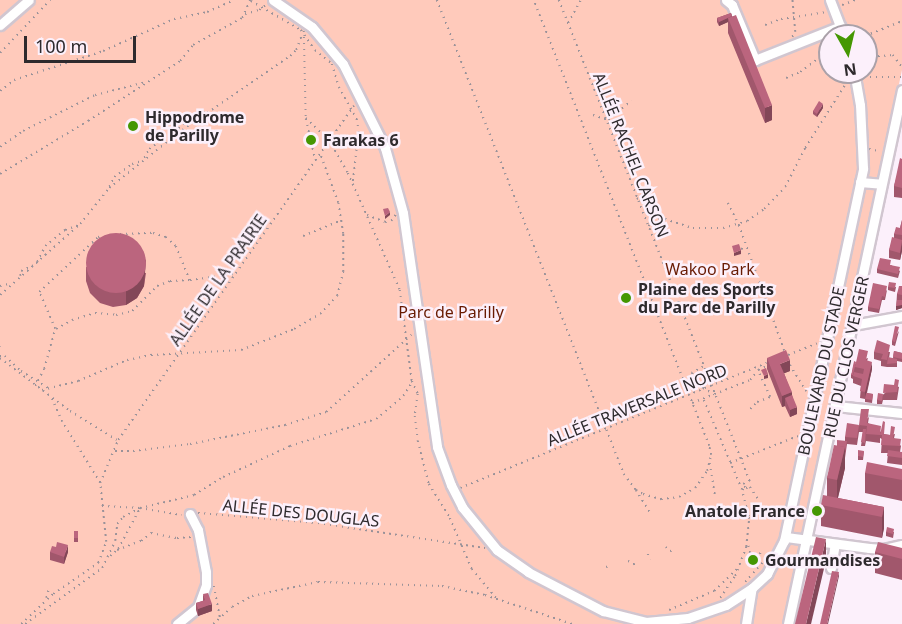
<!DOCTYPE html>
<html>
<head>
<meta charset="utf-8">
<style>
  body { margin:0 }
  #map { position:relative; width:902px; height:624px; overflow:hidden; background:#fcf0fb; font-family:"Noto Sans",sans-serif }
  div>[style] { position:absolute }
  .green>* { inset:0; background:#ffcabb }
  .path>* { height:1.5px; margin-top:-0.75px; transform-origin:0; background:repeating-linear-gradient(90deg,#9a9299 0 1.5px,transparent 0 6px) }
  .roads { filter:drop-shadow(2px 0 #d1c6d0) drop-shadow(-2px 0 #d1c6d0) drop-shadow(0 2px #d1c6d0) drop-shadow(0 -2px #d1c6d0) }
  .minor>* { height:9px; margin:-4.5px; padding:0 4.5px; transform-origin:4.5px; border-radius:4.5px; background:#fff }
  .wall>* { inset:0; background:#a1576c }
  .shaded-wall>* { inset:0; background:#834758 }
  .building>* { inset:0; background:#bb657e }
  .round { border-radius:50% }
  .dots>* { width:16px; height:16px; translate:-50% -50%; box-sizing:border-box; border:3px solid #fcf0fb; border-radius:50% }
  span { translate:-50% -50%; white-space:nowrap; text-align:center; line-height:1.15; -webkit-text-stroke:5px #fcf0fb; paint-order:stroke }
  .poi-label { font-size:16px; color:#2e2a2d; font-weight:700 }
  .left { translate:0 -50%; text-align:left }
  .right { translate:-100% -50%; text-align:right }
  .street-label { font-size:16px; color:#2e2a2d }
  .park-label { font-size:16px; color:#691b03 }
  .north { position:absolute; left:818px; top:24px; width:60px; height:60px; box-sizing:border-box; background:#fcf0fb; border:2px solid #aaa1a9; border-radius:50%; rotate:172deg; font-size:16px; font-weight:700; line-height:24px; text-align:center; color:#2e2a2d }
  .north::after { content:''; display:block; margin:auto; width:21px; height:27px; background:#459702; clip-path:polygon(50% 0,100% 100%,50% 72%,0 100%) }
  .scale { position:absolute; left:24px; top:36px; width:112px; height:27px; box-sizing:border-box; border:3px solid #2e2a2d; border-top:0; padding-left:8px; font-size:18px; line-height:21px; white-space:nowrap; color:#2e2a2d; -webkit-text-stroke:4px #fcf0fb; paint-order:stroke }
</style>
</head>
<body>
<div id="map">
  <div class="green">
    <div style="clip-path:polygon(evenodd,0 0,902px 0,902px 70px,783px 624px,0 624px,0 0,830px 36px,866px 36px,866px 72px,830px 72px,830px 36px)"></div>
  </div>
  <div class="path">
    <div style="left:437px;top:0;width:510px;rotate:68.47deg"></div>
    <div style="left:624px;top:474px;width:20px;rotate:53deg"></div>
    <div style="left:636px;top:490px;width:8px;rotate:30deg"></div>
    <div style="left:643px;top:494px;width:19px;rotate:16deg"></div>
    <div style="left:661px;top:499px;width:18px;rotate:-6deg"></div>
    <div style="left:679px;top:497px;width:18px;rotate:-29deg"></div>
    <div style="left:695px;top:488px;width:21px;rotate:-55deg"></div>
    <div style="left:707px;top:471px;width:16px;rotate:-76deg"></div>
    <div style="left:711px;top:455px;width:9px;rotate:-103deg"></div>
    <div style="left:709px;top:446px;width:479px;rotate:-111.5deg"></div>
    <div style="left:559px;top:0;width:521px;rotate:68.36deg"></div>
    <div style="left:251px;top:1px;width:58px;rotate:30.1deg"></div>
    <div style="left:301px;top:30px;width:24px;rotate:55deg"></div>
    <div style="left:315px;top:50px;width:22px;rotate:39deg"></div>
    <div style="left:332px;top:64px;width:24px;rotate:73deg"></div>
    <div style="left:339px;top:87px;width:37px;rotate:61deg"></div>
    <div style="left:357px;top:119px;width:13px;rotate:81deg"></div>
    <div style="left:359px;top:132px;width:50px;rotate:96.8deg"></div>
    <div style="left:842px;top:5px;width:14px;rotate:-21deg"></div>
    <div style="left:245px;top:14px;width:15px;rotate:-16deg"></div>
    <div style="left:259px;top:10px;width:10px;rotate:-37deg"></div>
    <div style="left:568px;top:23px;width:26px;rotate:-61deg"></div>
    <div style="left:765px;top:25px;width:17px;rotate:-21deg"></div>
    <div style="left:781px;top:19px;width:47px;rotate:-8.7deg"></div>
    <div style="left:304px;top:31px;width:87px;rotate:88.7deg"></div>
    <div style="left:306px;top:118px;width:32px;rotate:44deg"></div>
    <div style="left:329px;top:140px;width:38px;rotate:60deg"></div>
    <div style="left:348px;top:173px;width:128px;rotate:66deg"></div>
    <div style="left:400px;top:290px;width:92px;rotate:82.5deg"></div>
    <div style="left:412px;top:381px;width:14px;rotate:65deg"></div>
    <div style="left:418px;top:394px;width:22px;rotate:98deg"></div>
    <div style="left:415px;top:416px;width:25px;rotate:83deg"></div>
    <div style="left:418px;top:441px;width:44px;rotate:75.7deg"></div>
    <div style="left:429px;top:484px;width:40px;rotate:58deg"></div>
    <div style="left:450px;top:518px;width:56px;rotate:66.7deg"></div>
    <div style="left:472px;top:569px;width:38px;rotate:50deg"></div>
    <div style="left:865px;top:36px;width:40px;rotate:-22deg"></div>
    <div style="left:792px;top:37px;width:6px;rotate:-59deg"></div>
    <div style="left:795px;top:32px;width:32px;rotate:-95deg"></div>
    <div style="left:0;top:53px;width:73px;rotate:-46.7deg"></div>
    <div style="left:866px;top:57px;width:27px;rotate:-4deg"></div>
    <div style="left:893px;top:55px;width:15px;rotate:53deg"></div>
    <div style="left:864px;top:77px;width:38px"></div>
    <div style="left:786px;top:78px;width:15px;rotate:-23deg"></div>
    <div style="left:800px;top:72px;width:38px;rotate:-37deg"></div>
    <div style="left:0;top:91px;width:18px;rotate:-38deg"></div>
    <div style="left:14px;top:80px;width:94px;rotate:-18deg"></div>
    <div style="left:103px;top:51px;width:78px;rotate:-24.3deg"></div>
    <div style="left:174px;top:19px;width:34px;rotate:-12deg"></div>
    <div style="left:207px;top:12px;width:30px;rotate:-24deg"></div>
    <div style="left:593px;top:115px;width:16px;rotate:18deg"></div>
    <div style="left:608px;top:120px;width:30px;rotate:-40deg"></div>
    <div style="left:306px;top:119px;width:40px;rotate:77deg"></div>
    <div style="left:0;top:147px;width:28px;rotate:-35deg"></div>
    <div style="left:23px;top:131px;width:80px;rotate:-26.6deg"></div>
    <div style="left:95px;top:95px;width:53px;rotate:-14.3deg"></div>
    <div style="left:869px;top:149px;width:10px;rotate:11deg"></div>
    <div style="left:144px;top:158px;width:10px;rotate:-61deg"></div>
    <div style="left:149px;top:149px;width:60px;rotate:-35.5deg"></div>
    <div style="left:198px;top:114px;width:12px;rotate:-14deg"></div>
    <div style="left:0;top:174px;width:103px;rotate:-31.1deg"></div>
    <div style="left:88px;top:121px;width:110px;rotate:-33.1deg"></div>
    <div style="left:180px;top:61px;width:21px;rotate:-51deg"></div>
    <div style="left:193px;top:45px;width:56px;rotate:-28.9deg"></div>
    <div style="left:242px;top:18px;width:20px;rotate:-66deg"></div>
    <div style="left:109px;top:187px;width:11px;rotate:-63deg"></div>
    <div style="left:114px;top:177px;width:22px;rotate:-36deg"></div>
    <div style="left:132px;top:164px;width:9px;rotate:-18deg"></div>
    <div style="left:637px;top:198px;width:35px;rotate:37deg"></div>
    <div style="left:665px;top:219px;width:29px;rotate:18deg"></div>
    <div style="left:693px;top:228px;width:30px"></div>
    <div style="left:723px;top:228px;width:25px;rotate:-16deg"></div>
    <div style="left:747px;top:221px;width:21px;rotate:-35deg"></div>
    <div style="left:764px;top:209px;width:30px;rotate:-46deg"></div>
    <div style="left:785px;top:187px;width:44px;rotate:-62.9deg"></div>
    <div style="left:805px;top:148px;width:80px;rotate:-57.7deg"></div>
    <div style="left:728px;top:203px;width:25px;rotate:63deg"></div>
    <div style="left:739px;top:225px;width:135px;rotate:70.1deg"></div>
    <div style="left:367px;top:215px;width:19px;rotate:21deg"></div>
    <div style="left:385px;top:222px;width:6px;rotate:-9deg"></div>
    <div style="left:391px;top:221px;width:9px;rotate:-54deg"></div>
    <div style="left:648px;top:226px;width:15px;rotate:-37deg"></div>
    <div style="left:120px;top:234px;width:33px;rotate:-2deg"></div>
    <div style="left:153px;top:233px;width:14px;rotate:17deg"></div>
    <div style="left:166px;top:237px;width:13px;rotate:42deg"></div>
    <div style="left:176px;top:246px;width:37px;rotate:68deg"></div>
    <div style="left:190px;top:280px;width:44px;rotate:-7.8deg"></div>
    <div style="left:303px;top:236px;width:42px;rotate:-22.3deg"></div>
    <div style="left:738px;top:246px;width:4px;rotate:45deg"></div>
    <div style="left:741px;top:249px;width:5px;rotate:-22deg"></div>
    <div style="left:37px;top:262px;width:18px;rotate:-63deg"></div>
    <div style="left:45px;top:246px;width:26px;rotate:-39deg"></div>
    <div style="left:65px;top:230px;width:15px;rotate:-20deg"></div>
    <div style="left:20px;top:276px;width:5px;rotate:-79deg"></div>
    <div style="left:21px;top:271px;width:14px;rotate:-25deg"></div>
    <div style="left:0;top:286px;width:12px;rotate:-14deg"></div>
    <div style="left:0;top:295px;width:107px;rotate:-41.6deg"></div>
    <div style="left:80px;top:224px;width:46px;rotate:-51.1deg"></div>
    <div style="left:109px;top:188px;width:93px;rotate:-38.5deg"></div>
    <div style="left:182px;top:130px;width:131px;rotate:-34.4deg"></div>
    <div style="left:290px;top:56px;width:8px;rotate:-45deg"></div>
    <div style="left:296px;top:50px;width:17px;rotate:-69deg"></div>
    <div style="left:56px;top:329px;width:18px;rotate:-29deg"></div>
    <div style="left:72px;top:320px;width:24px;rotate:-17deg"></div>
    <div style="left:95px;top:313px;width:21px;rotate:5deg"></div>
    <div style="left:116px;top:315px;width:16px;rotate:-14deg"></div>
    <div style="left:132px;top:311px;width:35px;rotate:-45deg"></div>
    <div style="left:157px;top:286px;width:14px;rotate:-21deg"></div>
    <div style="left:170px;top:281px;width:19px;rotate:-3deg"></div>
    <div style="left:0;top:346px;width:1px;rotate:90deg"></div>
    <div style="left:788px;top:355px;width:31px;rotate:-22deg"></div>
    <div style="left:0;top:356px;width:5px"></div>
    <div style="left:5px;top:356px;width:22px;rotate:43deg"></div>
    <div style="left:21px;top:371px;width:32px;rotate:32deg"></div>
    <div style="left:0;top:358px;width:88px;rotate:37.1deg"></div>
    <div style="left:70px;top:411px;width:55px;rotate:31.7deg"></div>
    <div style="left:790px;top:365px;width:31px;rotate:58deg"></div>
    <div style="left:703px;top:367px;width:13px;rotate:151deg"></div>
    <div style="left:692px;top:373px;width:19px;rotate:54deg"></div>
    <div style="left:703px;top:388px;width:13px;rotate:29deg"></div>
    <div style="left:35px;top:386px;width:19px;rotate:-62deg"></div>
    <div style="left:44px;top:369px;width:41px;rotate:-74.6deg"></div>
    <div style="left:55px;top:329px;width:40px;rotate:-113.4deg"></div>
    <div style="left:39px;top:292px;width:81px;rotate:-43deg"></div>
    <div style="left:98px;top:237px;width:5px;rotate:-11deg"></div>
    <div style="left:42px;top:390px;width:37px;rotate:-14deg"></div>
    <div style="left:78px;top:381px;width:53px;rotate:-23.2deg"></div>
    <div style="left:127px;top:360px;width:25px;rotate:-12deg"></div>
    <div style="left:151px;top:355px;width:90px;rotate:-3.2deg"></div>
    <div style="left:241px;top:350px;width:57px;rotate:-21.6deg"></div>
    <div style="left:294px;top:329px;width:30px;rotate:-30deg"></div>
    <div style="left:320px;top:314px;width:25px;rotate:-47deg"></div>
    <div style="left:337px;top:296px;width:25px;rotate:-76deg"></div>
    <div style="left:343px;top:272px;width:38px;rotate:-90deg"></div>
    <div style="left:343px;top:234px;width:31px;rotate:-99deg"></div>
    <div style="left:338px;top:203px;width:52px;rotate:-110.2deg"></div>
    <div style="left:704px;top:400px;width:97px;rotate:66.9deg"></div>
    <div style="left:692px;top:403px;width:62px;rotate:-21.6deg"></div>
    <div style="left:750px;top:380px;width:13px;rotate:-51deg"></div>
    <div style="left:758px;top:370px;width:10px;rotate:-24deg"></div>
    <div style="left:750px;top:409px;width:10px;rotate:-45deg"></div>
    <div style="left:757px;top:402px;width:14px;rotate:-21deg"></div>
    <div style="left:770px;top:397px;width:29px;rotate:-115deg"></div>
    <div style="left:115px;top:451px;width:18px"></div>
    <div style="left:133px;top:451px;width:57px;rotate:-7deg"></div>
    <div style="left:190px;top:444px;width:97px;rotate:-11.3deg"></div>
    <div style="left:285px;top:425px;width:43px;rotate:-17.6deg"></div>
    <div style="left:326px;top:412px;width:115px;rotate:-42.2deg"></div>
    <div style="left:710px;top:463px;width:33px;rotate:81deg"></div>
    <div style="left:730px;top:463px;width:73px;rotate:-21.7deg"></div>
    <div style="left:100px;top:483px;width:47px;rotate:-67.3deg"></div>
    <div style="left:118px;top:440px;width:409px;rotate:-54.8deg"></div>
    <div style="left:460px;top:488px;width:331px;rotate:-22.2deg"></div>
    <div style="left:746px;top:488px;width:4px;rotate:-14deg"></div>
    <div style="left:750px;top:487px;width:14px;rotate:56deg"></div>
    <div style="left:636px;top:490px;width:28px;rotate:58deg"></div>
    <div style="left:102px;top:506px;width:38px;rotate:3deg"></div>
    <div style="left:140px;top:508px;width:42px;rotate:9.7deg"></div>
    <div style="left:198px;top:513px;width:120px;rotate:4.8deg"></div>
    <div style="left:318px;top:523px;width:169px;rotate:8.5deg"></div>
    <div style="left:748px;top:516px;width:14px;rotate:4deg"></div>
    <div style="left:747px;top:540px;width:21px;rotate:76deg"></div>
    <div style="left:752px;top:560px;width:11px;rotate:22deg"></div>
    <div style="left:666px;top:547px;width:6px;rotate:45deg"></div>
    <div style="left:670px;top:551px;width:5px;rotate:-11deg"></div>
    <div style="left:118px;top:549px;width:47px;rotate:-61.8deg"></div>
    <div style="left:648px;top:554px;width:6px;rotate:72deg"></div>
    <div style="left:110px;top:556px;width:9px;rotate:-41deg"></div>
    <div style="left:117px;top:550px;width:26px;rotate:-21deg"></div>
    <div style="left:141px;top:541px;width:13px;rotate:-39deg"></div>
    <div style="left:151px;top:533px;width:26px;rotate:11deg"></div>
    <div style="left:177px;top:538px;width:14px;rotate:-4deg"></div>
    <div style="left:758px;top:560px;width:10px;rotate:-73deg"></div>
    <div style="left:628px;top:561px;width:9px;rotate:27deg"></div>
    <div style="left:781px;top:564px;width:15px;rotate:-37deg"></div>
    <div style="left:606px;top:567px;width:3px;rotate:-18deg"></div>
    <div style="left:745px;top:582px;width:28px;rotate:-48deg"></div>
    <div style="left:214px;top:586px;width:32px;rotate:79deg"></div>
    <div style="left:46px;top:598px;width:10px;rotate:-73deg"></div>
    <div style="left:720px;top:598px;width:27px;rotate:-56deg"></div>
    <div style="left:735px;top:576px;width:31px;rotate:-69deg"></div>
    <div style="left:746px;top:547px;width:28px;rotate:-84deg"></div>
    <div style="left:749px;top:519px;width:30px;rotate:-104deg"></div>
    <div style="left:742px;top:490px;width:4px;rotate:-34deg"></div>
    <div style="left:745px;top:488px;width:4px;rotate:-117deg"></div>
    <div style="left:743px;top:484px;width:7px;rotate:-27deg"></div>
    <div style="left:669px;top:610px;width:49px;rotate:-22.9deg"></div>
    <div style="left:714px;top:591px;width:33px;rotate:-44deg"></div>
    <div style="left:21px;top:624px;width:44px;rotate:-43.2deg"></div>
    <div style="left:53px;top:594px;width:55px;rotate:-34.6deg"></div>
    <div style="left:98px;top:563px;width:22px;rotate:-69deg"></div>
    <div style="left:106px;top:542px;width:59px;rotate:-95.8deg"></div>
    <div style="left:100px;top:483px;width:72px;rotate:-121.9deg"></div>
    <div style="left:62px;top:422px;width:27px;rotate:-114deg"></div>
    <div style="left:25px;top:624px;width:95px;rotate:-36deg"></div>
    <div style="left:102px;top:568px;width:30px;rotate:-64deg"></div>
    <div style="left:115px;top:541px;width:17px;rotate:-83deg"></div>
    <div style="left:117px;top:524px;width:9px;rotate:-49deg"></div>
    <div style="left:123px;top:517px;width:19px;rotate:-28deg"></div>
    <div style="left:140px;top:508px;width:56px;rotate:-13.5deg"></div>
    <div style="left:194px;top:495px;width:34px;rotate:-32deg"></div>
    <div style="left:223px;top:477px;width:74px;rotate:-24.8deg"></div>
    <div style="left:290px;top:446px;width:90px;rotate:-17.4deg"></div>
    <div style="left:376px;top:419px;width:35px;rotate:-40deg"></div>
    <div style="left:403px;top:396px;width:17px;rotate:-57deg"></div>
    <div style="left:213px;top:624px;width:25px;rotate:-42deg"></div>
    <div style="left:232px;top:607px;width:23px;rotate:-29deg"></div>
    <div style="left:252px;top:596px;width:67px;rotate:-12deg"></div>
    <div style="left:318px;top:582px;width:124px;rotate:1.8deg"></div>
    <div style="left:442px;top:586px;width:44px;rotate:11.8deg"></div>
    <div style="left:485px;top:595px;width:92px;rotate:18.4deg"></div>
  </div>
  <div class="roads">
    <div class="minor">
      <div style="left:273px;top:0;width:47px;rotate:34.7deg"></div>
      <div style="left:312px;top:27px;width:48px;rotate:50deg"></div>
      <div style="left:343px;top:64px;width:94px;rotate:63.4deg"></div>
      <div style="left:385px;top:148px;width:67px;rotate:74.5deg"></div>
      <div style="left:403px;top:213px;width:236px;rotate:81.7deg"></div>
      <div style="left:437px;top:447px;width:40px;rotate:69.8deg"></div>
      <div style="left:451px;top:485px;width:25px;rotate:63deg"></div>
      <div style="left:462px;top:507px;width:55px;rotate:50.9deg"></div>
      <div style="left:497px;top:550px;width:38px;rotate:35deg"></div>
      <div style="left:528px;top:572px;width:85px;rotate:27.5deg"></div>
      <div style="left:603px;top:611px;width:44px;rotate:14.3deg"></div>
      <div style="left:646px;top:622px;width:42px;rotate:-5.4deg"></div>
      <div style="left:688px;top:618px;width:40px;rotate:-18.9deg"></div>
      <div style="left:726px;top:605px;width:31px;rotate:-33deg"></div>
      <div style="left:752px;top:588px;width:21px;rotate:-43deg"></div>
      <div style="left:767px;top:574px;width:37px;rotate:-63deg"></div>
      <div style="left:784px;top:541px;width:381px;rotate:-78deg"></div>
      <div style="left:863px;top:168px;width:63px;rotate:-92.7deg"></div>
      <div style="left:860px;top:105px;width:34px;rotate:-100deg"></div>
      <div style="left:726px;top:0;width:8px;rotate:40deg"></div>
      <div style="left:732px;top:5px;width:60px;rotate:67.3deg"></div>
      <div style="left:755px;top:60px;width:92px;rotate:-21.6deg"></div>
      <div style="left:830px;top:0;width:39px;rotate:69deg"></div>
      <div style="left:0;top:25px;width:38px;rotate:-41deg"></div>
      <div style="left:860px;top:182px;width:21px;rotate:5deg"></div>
      <div style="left:853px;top:325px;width:50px;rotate:-10.4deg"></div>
      <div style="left:836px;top:406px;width:66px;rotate:6.1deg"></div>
      <div style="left:786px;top:537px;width:84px;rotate:7.5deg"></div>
      <div style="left:869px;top:548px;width:15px;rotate:4deg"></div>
      <div style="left:884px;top:549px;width:18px;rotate:-13deg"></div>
      <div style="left:831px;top:568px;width:24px;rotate:-81deg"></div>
      <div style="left:177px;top:624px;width:27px;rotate:-39deg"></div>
      <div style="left:198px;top:607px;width:23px;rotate:-70deg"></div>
      <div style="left:206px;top:585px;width:13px;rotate:-90deg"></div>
      <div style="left:206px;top:572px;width:43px;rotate:-100.8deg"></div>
      <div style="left:198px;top:530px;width:18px;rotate:-117deg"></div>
      <div style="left:746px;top:624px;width:36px;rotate:-81deg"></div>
      <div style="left:788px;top:624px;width:546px;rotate:-77.95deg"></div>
    </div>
  </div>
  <div class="wall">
    <div style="clip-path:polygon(731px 13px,772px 120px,765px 123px,728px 33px,728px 22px,719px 26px,717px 22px,717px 18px)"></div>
    <div style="clip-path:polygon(823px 108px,817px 117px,813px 114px,813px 111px)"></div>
    <div style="clip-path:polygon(902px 159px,902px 198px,894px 197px,894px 186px)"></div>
    <div style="clip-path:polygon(902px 220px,902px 251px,900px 260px,889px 258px,889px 250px,894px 238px,894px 234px,900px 228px)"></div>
    <div style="clip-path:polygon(891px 265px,900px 271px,898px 278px,877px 273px,877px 269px)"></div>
    <div style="clip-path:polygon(86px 267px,146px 273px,144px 286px,137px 298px,126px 305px,113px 307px,100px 303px,90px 293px,86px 281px)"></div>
    <div style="clip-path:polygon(902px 286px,902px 308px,896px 310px,897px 294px)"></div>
    <div style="clip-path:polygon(888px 287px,896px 287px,895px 292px,888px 290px)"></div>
    <div style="clip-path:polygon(887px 290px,885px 300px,882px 300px,879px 313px,868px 311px,868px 307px)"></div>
    <div style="clip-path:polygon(899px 331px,895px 346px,892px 345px,892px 341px)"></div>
    <div style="clip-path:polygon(894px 351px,902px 353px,902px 362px,897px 361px,897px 367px,887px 367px,881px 366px,881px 361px,874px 359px,874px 352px,890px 352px,889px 358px,893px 358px)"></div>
    <div style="clip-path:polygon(767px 358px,790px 371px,784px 373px,792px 395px,797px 414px,790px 417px,785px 406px,782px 407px,767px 369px)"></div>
    <div style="clip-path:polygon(868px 358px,867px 361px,872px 369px,867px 393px,873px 394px,872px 403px,865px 402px,865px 399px,860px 398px,861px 386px,853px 383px,853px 379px,851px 378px,851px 375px,856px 362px)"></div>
    <div style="clip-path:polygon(894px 385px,899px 387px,897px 400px,883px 400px,882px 404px,877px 404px,877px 400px)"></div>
    <div style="clip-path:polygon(869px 417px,868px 423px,884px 434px,890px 435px,895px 434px,894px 438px,901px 446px,900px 452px,902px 452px,902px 465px,887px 463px,888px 453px,881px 453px,882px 439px,880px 438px,880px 443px,866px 441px,865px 446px,861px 446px,863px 432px,859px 432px,857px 445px,847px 444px,845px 458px,845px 468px,838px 498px,884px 507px,884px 528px,882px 538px,821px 526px,821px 505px,827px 496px,827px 478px,837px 446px,845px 441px,845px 437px)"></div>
    <div style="clip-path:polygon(864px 451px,863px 460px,858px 460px,858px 456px)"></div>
    <div style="clip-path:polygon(902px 469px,902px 501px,865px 493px,865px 473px)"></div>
    <div style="clip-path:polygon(74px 531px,78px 531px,78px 542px,74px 542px)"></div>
    <div style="clip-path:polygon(886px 532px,894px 532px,893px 538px,886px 536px)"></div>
    <div style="clip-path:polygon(902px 548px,902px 580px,875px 573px,875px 552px)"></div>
    <div style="clip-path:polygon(50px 552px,68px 552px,64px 564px,50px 560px)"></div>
    <div style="clip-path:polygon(203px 594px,212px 611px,198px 616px,196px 610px,196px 603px,203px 601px)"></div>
  </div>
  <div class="shaded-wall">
    <div style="clip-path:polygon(732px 16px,728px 18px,728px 22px,719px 26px,719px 22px)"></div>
    <div style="clip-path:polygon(823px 104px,823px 108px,817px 117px,817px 114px)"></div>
    <div style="clip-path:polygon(772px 105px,772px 120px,765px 123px,765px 108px)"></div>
    <div style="clip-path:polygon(390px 212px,390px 215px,385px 219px,385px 216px)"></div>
    <div style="clip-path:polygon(902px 243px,902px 251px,900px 260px,900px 253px)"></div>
    <div style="clip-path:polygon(741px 250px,741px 254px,734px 256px,734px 253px)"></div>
    <div style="clip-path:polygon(146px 259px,144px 286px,137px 298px,126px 305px,126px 291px)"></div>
    <div style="clip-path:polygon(902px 305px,902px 308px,896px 310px,896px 306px)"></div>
    <div style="clip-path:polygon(790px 360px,790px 371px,780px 375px,780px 364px)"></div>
    <div style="clip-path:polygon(872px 362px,872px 369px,865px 399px,865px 392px)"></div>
    <div style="clip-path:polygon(768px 374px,768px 378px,764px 379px,764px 376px)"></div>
    <div style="clip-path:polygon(792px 392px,792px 403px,785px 398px,785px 406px,782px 407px,782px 396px)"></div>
    <div style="clip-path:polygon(797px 407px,797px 414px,790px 417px,790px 410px)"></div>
    <div style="clip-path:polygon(845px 447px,845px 468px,837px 501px,837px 480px)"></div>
    <div style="clip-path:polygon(884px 507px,884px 528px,882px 538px,882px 517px)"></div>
    <div style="clip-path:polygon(826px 539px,826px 560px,811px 624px,806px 624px)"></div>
    <div style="clip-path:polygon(68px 545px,68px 552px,64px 564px,64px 557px)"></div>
    <div style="clip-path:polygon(839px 572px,839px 576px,828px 624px,827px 624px)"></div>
    <div style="clip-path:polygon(212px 604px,212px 611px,198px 616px,198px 609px)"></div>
  </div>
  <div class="building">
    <div style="clip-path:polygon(731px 13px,732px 16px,719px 22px,717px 18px)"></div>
    <div style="clip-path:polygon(736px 15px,772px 105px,765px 108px,728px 18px)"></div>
    <div style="clip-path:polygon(819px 101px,823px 104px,817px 114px,813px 111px)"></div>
    <div style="clip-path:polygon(900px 158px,902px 159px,902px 188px,894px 186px)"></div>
    <div style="clip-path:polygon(388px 208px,390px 212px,385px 216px,383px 209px)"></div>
    <div style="clip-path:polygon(902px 220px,902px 235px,894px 234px,896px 227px,900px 228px)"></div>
    <div class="round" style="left:86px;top:233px;width:60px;height:60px"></div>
    <div style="clip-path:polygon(892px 237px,902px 240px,900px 253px,889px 250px)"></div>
    <div style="clip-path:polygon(739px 244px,741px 250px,734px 253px,732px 246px)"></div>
    <div style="clip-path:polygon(880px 258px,891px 260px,890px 265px,900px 267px,898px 274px,877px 269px)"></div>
    <div style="clip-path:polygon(889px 282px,896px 283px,895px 288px,888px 287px)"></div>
    <div style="clip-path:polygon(873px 283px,887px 286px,885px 297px,882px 296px,879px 309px,868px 307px)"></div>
    <div style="clip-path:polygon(899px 286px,902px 286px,902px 295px,897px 294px)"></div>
    <div style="clip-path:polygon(897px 300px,902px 300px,902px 305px,896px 306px)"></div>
    <div style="clip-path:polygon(895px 326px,899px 327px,895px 342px,892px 341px)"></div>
    <div style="clip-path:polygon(877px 340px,890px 345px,887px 360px,881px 359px,883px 354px,874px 352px)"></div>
    <div style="clip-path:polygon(859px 349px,868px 351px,866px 360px,872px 362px,865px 392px,860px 391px,862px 379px,853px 376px,854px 372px,863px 374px,864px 369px,855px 367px)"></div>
    <div style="clip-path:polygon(786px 350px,790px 360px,780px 364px,792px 392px,782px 396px,767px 358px)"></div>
    <div style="clip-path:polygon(894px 351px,902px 353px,902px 359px,893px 357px)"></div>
    <div style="clip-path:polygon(888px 357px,897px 359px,897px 363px,887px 364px)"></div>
    <div style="clip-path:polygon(854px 361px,856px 362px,853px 375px,851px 375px)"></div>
    <div style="clip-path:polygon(766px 368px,768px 374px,764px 376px,761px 370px)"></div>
    <div style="clip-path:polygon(895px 379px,899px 380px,897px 392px,883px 393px,884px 384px,894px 385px)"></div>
    <div style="clip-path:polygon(866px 393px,873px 394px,872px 400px,865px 399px)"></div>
    <div style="clip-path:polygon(878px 393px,883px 394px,882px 401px,877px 400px)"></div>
    <div style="clip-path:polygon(792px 395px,797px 407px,790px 410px,785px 398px)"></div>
    <div style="clip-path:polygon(861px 409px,869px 409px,867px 423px,881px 426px,880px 435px,866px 434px,867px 426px,859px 425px)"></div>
    <div style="clip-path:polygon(883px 421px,885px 422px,884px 434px,882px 434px,882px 435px,880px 435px)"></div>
    <div style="clip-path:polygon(847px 423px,859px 425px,857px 438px,845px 437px)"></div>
    <div style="clip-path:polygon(891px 426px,895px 427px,893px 438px,901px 439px,900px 446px,881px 445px,882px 434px,890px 435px)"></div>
    <div style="clip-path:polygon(863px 429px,866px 429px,865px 443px,861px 442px)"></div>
    <div style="clip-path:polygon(837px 440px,847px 441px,845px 451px,845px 447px,837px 446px)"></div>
    <div style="clip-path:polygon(834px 445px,845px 447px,837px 480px,827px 478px)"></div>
    <div style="clip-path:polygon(858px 450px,864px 451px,863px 457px,858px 456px)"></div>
    <div style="clip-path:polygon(888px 450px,902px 452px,902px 458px,887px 456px)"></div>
    <div style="clip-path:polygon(867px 462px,902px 469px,902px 480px,865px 473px)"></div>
    <div style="clip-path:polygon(823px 495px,884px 507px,882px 517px,821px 505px)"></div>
    <div style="clip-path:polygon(887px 527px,894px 529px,893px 534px,886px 532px)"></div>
    <div style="clip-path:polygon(74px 531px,78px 531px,78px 538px,74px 538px)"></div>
    <div style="clip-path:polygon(816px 537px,826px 539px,806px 624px,795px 624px)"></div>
    <div style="clip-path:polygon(57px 542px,68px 545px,64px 557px,50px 552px,52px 546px,56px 547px)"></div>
    <div style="clip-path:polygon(878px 542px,902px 548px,902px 559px,875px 552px)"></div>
    <div style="clip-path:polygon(832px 571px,839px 572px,827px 624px,820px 624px)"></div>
    <div style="clip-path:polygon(208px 593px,212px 604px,198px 609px,196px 603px,205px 600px,203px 594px)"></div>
  </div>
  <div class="dots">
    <div style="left:133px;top:126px;background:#459702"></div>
    <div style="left:311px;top:140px;background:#459702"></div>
    <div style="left:626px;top:298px;background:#459702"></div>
    <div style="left:817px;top:511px;background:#459702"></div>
    <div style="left:753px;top:560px;background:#459702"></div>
  </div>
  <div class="poi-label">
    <span class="left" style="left:145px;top:126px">Hippodrome<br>de Parilly</span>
    <span class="left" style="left:323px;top:140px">Farakas 6</span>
    <span class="left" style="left:638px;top:298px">Plaine des Sports<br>du Parc de Parilly</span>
    <span class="right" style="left:805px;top:511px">Anatole France</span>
    <span class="left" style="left:765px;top:560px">Gourmandises</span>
  </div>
  <div class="street-label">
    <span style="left:631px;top:155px;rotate:68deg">ALLÉE RACHEL CARSON</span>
    <span style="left:218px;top:280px;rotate:-55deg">ALLÉE DE LA PRAIRIE</span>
    <span style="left:846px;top:357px;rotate:-78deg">RUE DU CLOS VERGER</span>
    <span style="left:821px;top:371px;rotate:-78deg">BOULEVARD DU STADE</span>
    <span style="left:637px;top:405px;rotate:-22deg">ALLÉE TRAVERSALE NORD</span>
    <span style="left:301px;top:513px;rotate:6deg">ALLÉE DES DOUGLAS</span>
  </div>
  <div class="park-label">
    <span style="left:710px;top:269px">Wakoo Park</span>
    <span style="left:451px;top:312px">Parc de Parilly</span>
  </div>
  <div class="north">N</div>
  <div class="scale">100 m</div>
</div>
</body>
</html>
